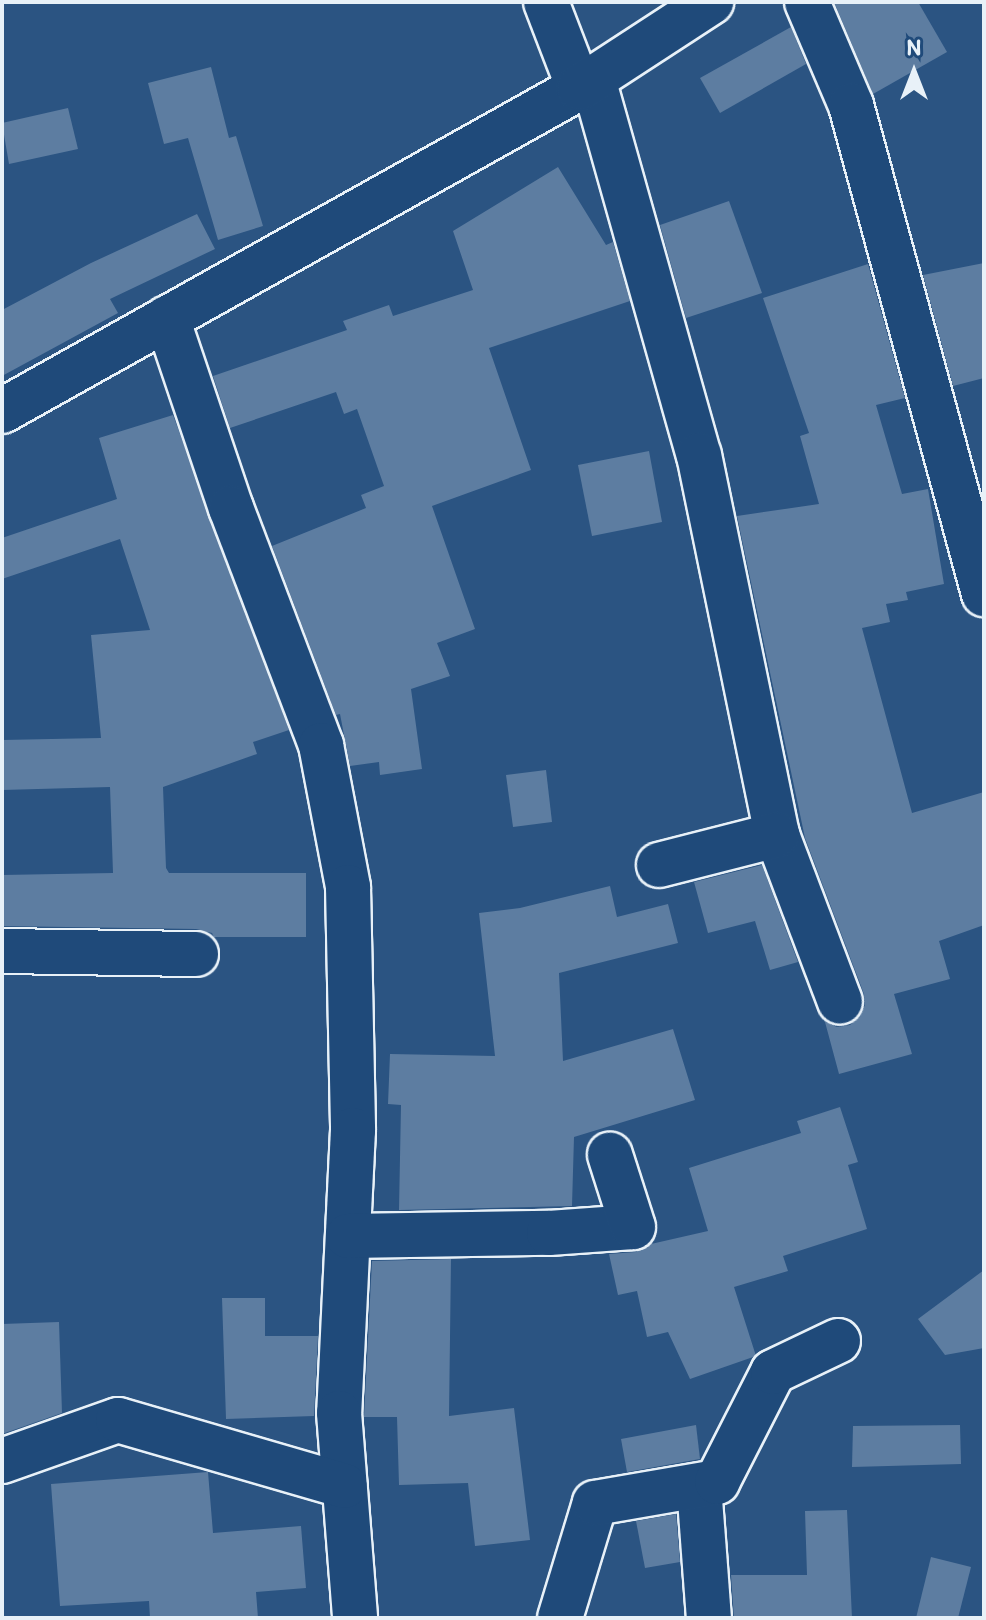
<!DOCTYPE html>
<html>
<head>
<meta charset="utf-8">
<style>
  body { margin:0 }
  #map { position:relative; width:986px; height:1620px; overflow:hidden; background:#2b5482; font-family:Itim,sans-serif }
  div>[style] { position:absolute }
  .building>* { inset:0; background:#5d7da1 }
  .roads { filter:drop-shadow(2px 0 #e8f1f8) drop-shadow(-2px 0 #e8f1f8) drop-shadow(0 2px #e8f1f8) drop-shadow(0 -2px #e8f1f8) }
  .street>* { height:44px; margin:-22px; padding:0 22px; transform-origin:22px; border-radius:22px; background:#1f4a7a }
  .secondary>* { height:44px; margin:-22px; padding:0 22px; transform-origin:22px; border-radius:22px; background:#1f4a7a }
  span { translate:-50% -50%; white-space:nowrap; text-align:center; line-height:1.15; -webkit-text-stroke:6px #1f4a7a; paint-order:stroke }
  .frame { position:absolute; inset:0; border:4px solid #e8f1f8; pointer-events:none }
  .north { position:absolute; left:874px; top:32px; width:80px; height:80px; -webkit-text-stroke:6px #1f4a7a; paint-order:stroke; rotate:0deg; font-size:22px; font-weight:700; line-height:32px; text-align:center; color:#e8f1f8 }
  .north::after { content:''; display:block; margin:auto; width:28px; height:36px; background:#e8f1f8; clip-path:polygon(50% 0,100% 100%,50% 72%,0 100%) }
</style>
</head>
<body>
<div id="map">
  <div class="building">
    <div style="clip-path:polygon(834px 2px,918px 2px,947px 52px,873px 94px)"></div>
    <div style="clip-path:polygon(791px 27px,806px 64px,720px 113px,700px 78px)"></div>
    <div style="clip-path:polygon(211px 67px,229px 138px,236px 136px,263px 226px,218px 240px,188px 138px,164px 144px,148px 83px)"></div>
    <div style="clip-path:polygon(68px 108px,78px 149px,9px 164px,2px 123px)"></div>
    <div style="clip-path:polygon(558px 167px,606px 245px,613px 242px,630px 301px,489px 348px,531px 470px,432px 506px,475px 629px,437px 643px,450px 676px,411px 689px,422px 769px,380px 775px,379px 762px,350px 766px,340px 714px,336px 715px,272px 546px,366px 508px,361px 495px,384px 486px,357px 409px,344px 414px,336px 392px,230px 428px,213px 376px,347px 330px,343px 321px,389px 305px,393px 316px,473px 290px,453px 231px)"></div>
    <div style="clip-path:polygon(729px 201px,762px 293px,686px 318px,660px 225px)"></div>
    <div style="clip-path:polygon(197px 214px,215px 249px,110px 299px,118px 313px,2px 376px,2px 310px,91px 263px)"></div>
    <div style="clip-path:polygon(984px 263px,984px 378px,953px 386px,923px 275px)"></div>
    <div style="clip-path:polygon(868px 264px,905px 398px,876px 405px,902px 494px,928px 489px,944px 584px,906px 592px,908px 600px,886px 604px,890px 622px,862px 628px,912px 813px,984px 792px,984px 925px,939px 941px,950px 979px,894px 994px,912px 1054px,839px 1074px,825px 1022px,837px 1027px,850px 1025px,860px 1017px,865px 1005px,864px 994px,805px 838px,737px 516px,819px 504px,800px 436px,809px 433px,763px 298px)"></div>
    <div style="clip-path:polygon(173px 415px,289px 730px,253px 742px,257px 754px,163px 787px,166px 868px,169px 873px,306px 873px,306px 937px,214px 937px,212px 933px,196px 929px,2px 926px,2px 875px,113px 873px,110px 787px,2px 790px,2px 740px,101px 738px,91px 635px,150px 630px,120px 539px,2px 579px,2px 538px,117px 499px,99px 438px)"></div>
    <div style="clip-path:polygon(649px 451px,662px 522px,592px 536px,578px 465px)"></div>
    <div style="clip-path:polygon(546px 770px,552px 822px,513px 827px,506px 775px)"></div>
    <div style="clip-path:polygon(762px 865px,798px 962px,770px 970px,755px 921px,708px 933px,694px 882px)"></div>
    <div style="clip-path:polygon(610px 886px,617px 917px,668px 904px,678px 943px,559px 973px,563px 1061px,673px 1029px,695px 1100px,574px 1137px,572px 1206px,399px 1210px,401px 1105px,388px 1104px,390px 1054px,495px 1056px,479px 913px,520px 908px)"></div>
    <div style="clip-path:polygon(840px 1107px,858px 1162px,848px 1165px,867px 1229px,783px 1256px,788px 1271px,734px 1287px,756px 1356px,690px 1379px,668px 1332px,647px 1337px,637px 1291px,618px 1295px,609px 1254px,636px 1252px,651px 1244px,708px 1231px,689px 1168px,801px 1133px,797px 1121px)"></div>
    <div style="clip-path:polygon(451px 1259px,449px 1416px,514px 1408px,530px 1540px,475px 1546px,468px 1483px,399px 1485px,397px 1417px,364px 1417px,372px 1261px)"></div>
    <div style="clip-path:polygon(984px 1270px,984px 1348px,945px 1355px,918px 1319px)"></div>
    <div style="clip-path:polygon(222px 1298px,265px 1298px,265px 1336px,318px 1336px,314px 1416px,226px 1419px)"></div>
    <div style="clip-path:polygon(59px 1322px,62px 1413px,2px 1434px,2px 1324px)"></div>
    <div style="clip-path:polygon(696px 1425px,700px 1459px,627px 1472px,621px 1439px)"></div>
    <div style="clip-path:polygon(960px 1425px,961px 1464px,852px 1467px,853px 1426px)"></div>
    <div style="clip-path:polygon(208px 1472px,213px 1533px,301px 1526px,306px 1588px,256px 1592px,258px 1618px,150px 1618px,149px 1601px,60px 1606px,51px 1484px)"></div>
    <div style="clip-path:polygon(847px 1510px,852px 1618px,734px 1618px,731px 1575px,807px 1575px,805px 1511px)"></div>
    <div style="clip-path:polygon(676px 1514px,680px 1562px,645px 1568px,636px 1521px)"></div>
    <div style="clip-path:polygon(931px 1557px,971px 1567px,958px 1618px,916px 1618px)"></div>
  </div>
  <div class="roads">
    <div class="street">
      <div style="left:546px;top:2px;width:92px;rotate:69deg"></div>
      <div style="left:807px;top:2px;width:112px;rotate:66.9deg"></div>
      <div style="left:851px;top:105px;width:507px;rotate:74.78deg"></div>
      <div style="left:593px;top:79px;width:391px;rotate:74.3deg"></div>
      <div style="left:699px;top:455px;width:388px;rotate:78.4deg"></div>
      <div style="left:777px;top:835px;width:178px;rotate:69.3deg"></div>
      <div style="left:167px;top:318px;width:200px;rotate:71.4deg"></div>
      <div style="left:231px;top:508px;width:254px;rotate:69.2deg"></div>
      <div style="left:321px;top:745px;width:145px;rotate:79.2deg"></div>
      <div style="left:348px;top:887px;width:243px;rotate:88.8deg"></div>
      <div style="left:353px;top:1130px;width:283px;rotate:92.8deg"></div>
      <div style="left:339px;top:1413px;width:206px;rotate:85.5deg"></div>
      <div style="left:659px;top:865px;width:122px;rotate:-14.3deg"></div>
      <div style="left:2px;top:951px;width:194px;rotate:0.9deg"></div>
      <div style="left:348px;top:1236px;width:201px;rotate:-0.9deg"></div>
      <div style="left:549px;top:1233px;width:84px;rotate:-4.1deg"></div>
      <div style="left:633px;top:1227px;width:76px;rotate:-107.7deg"></div>
      <div style="left:2px;top:1461px;width:123px;rotate:-19.5deg"></div>
      <div style="left:118px;top:1420px;width:236px;rotate:16.2deg"></div>
      <div style="left:699px;top:1486px;width:132px;rotate:85.7deg"></div>
      <div style="left:560px;top:1618px;width:120px;rotate:-73.1deg"></div>
      <div style="left:595px;top:1503px;width:124px;rotate:-9.8deg"></div>
      <div style="left:717px;top:1482px;width:123px;rotate:-63deg"></div>
      <div style="left:773px;top:1372px;width:72px;rotate:-25.5deg"></div>
    </div>
    <div class="secondary">
      <div style="left:2px;top:411px;width:661px;rotate:-29.24deg"></div>
      <div style="left:579px;top:88px;width:158px;rotate:-33.1deg"></div>
    </div>
  </div>
  <div class="frame"></div>
  <div class="north">N</div>
</div>
</body>
</html>
